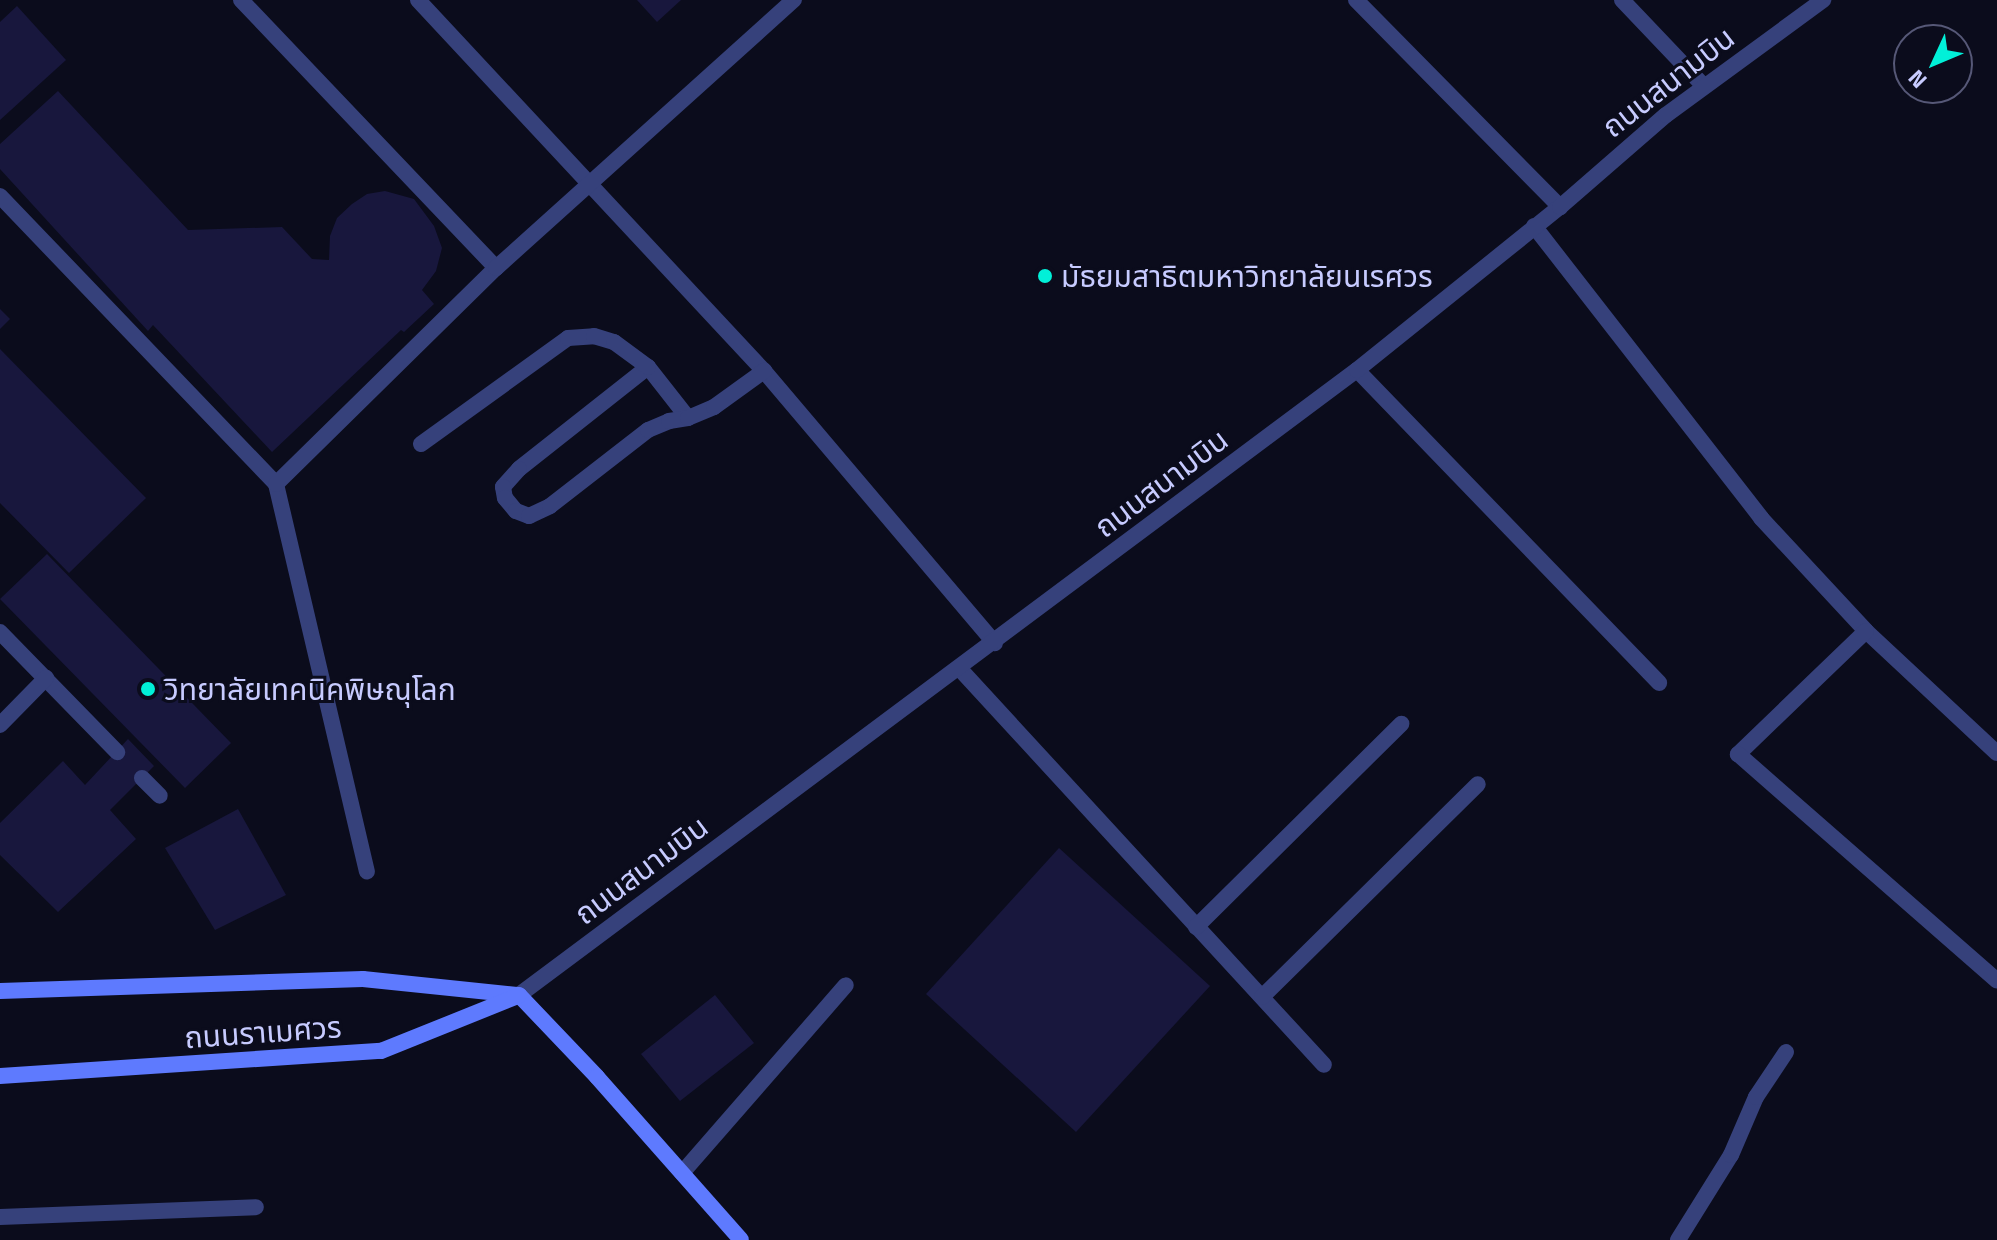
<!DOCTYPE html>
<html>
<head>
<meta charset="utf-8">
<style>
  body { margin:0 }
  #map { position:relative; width:1997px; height:1240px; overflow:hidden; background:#0b0c1c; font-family:"Titillium Web","Noto Sans Thai",sans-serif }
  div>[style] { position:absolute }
  .building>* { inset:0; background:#18173d }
  .service>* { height:16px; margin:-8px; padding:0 8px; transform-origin:8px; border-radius:8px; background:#36417b }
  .minor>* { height:16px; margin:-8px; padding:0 8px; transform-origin:8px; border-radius:8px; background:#36417b }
  .tertiary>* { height:16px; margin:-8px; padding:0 8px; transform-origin:8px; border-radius:8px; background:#36417b }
  .secondary>* { height:16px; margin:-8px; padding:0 8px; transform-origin:8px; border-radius:8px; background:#5e7afe }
  .dots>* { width:22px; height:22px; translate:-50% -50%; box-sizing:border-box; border:4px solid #0b0c1c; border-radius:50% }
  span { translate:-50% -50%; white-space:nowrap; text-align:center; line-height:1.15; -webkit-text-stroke:6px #0b0c1c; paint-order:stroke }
  .street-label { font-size:30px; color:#c7cbff }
  .poi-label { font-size:30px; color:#c7cbff }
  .left { translate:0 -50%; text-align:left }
  .north { position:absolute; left:1893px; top:24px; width:80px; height:80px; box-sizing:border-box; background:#0b0c1c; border:2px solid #565877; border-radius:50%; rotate:226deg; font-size:22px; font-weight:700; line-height:32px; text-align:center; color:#c7cbff }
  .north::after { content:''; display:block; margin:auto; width:28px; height:36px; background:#01f0d8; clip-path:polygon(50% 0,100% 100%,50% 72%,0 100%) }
</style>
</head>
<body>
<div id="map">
  <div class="building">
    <div style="clip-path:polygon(637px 0,681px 0,657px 22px)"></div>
    <div style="clip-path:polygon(17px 6px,66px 60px,0 120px,0 22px)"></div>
    <div style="clip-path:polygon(58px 91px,188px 230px,282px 227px,312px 259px,329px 260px,330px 236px,337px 218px,352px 204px,367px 194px,385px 191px,414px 199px,434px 226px,442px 248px,436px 271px,422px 290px,434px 304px,404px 332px,401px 330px,272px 452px,153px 325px,148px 331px,0 169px,0 144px)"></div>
    <div style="clip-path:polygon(0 309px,10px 319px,0 329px)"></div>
    <div style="clip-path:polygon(0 349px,146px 498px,69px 573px,0 503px)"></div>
    <div style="clip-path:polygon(47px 554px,231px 743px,185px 788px,0 599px)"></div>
    <div style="clip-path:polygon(128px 739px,154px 766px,110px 810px,136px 839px,58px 912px,0 855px,0 823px,63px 761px,85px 785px)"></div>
    <div style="clip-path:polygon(238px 809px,286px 895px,215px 930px,165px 848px)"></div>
    <div style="clip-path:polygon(1059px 848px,1210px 986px,1076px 1132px,926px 994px)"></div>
    <div style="clip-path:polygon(715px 995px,754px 1043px,680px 1101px,641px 1054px)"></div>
  </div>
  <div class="service">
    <div style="left:241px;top:0;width:370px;rotate:46.4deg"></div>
    <div style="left:418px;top:0;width:507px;rotate:47deg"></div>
    <div style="left:764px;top:371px;width:357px;rotate:49.7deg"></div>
    <div style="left:1356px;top:0;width:291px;rotate:45.4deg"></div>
    <div style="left:0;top:196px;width:399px;rotate:46.2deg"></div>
    <div style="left:276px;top:484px;width:398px;rotate:76.8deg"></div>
    <div style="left:688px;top:418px;width:65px;rotate:-128.1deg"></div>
    <div style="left:648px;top:367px;width:164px;rotate:141.7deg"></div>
    <div style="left:519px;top:469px;width:24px;rotate:132deg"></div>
    <div style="left:503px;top:487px;width:11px;rotate:80deg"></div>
    <div style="left:505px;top:498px;width:17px;rotate:50deg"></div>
    <div style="left:516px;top:511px;width:14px;rotate:21deg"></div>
    <div style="left:529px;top:516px;width:23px;rotate:-25deg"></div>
    <div style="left:550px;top:506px;width:124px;rotate:-37.8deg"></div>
    <div style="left:648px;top:430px;width:23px;rotate:-23deg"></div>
    <div style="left:669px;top:421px;width:19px;rotate:-9deg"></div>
    <div style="left:688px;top:418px;width:28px;rotate:-23deg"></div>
    <div style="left:714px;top:407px;width:62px;rotate:-35.8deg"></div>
    <div style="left:421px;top:444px;width:181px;rotate:-35.8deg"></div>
    <div style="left:568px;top:338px;width:26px;rotate:-4deg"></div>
    <div style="left:594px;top:336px;width:21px;rotate:17deg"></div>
    <div style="left:614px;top:342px;width:42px;rotate:36.3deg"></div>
    <div style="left:276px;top:484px;width:308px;rotate:-44.5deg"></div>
    <div style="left:496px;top:268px;width:401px;rotate:-42deg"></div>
    <div style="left:0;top:632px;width:168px;rotate:45.7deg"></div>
    <div style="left:0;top:725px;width:66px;rotate:-45.6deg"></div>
    <div style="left:142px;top:778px;width:25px;rotate:45deg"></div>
    <div style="left:682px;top:1173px;width:249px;rotate:-48.9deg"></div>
    <div style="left:0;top:1217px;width:256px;rotate:-2.2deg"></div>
  </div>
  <div class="minor">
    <div style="left:1622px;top:0;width:119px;rotate:46.4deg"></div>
    <div style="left:1534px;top:226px;width:370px;rotate:52.1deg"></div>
    <div style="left:1761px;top:518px;width:154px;rotate:47.1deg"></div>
    <div style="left:1866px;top:631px;width:179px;rotate:43deg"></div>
    <div style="left:1357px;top:370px;width:435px;rotate:46deg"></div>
    <div style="left:1866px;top:631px;width:178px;rotate:136.1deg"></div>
    <div style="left:1738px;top:754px;width:344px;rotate:41.2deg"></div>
    <div style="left:959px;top:668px;width:539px;rotate:47.4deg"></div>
    <div style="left:1196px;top:927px;width:289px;rotate:-44.7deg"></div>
    <div style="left:1262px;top:997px;width:303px;rotate:-44.6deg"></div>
    <div style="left:1678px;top:1240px;width:100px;rotate:-58.1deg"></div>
    <div style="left:1731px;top:1155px;width:63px;rotate:-66.7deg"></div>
    <div style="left:1756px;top:1097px;width:54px;rotate:-56.3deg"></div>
  </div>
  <div class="tertiary">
    <div style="left:519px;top:995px;width:1045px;rotate:-36.72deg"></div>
    <div style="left:1357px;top:370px;width:260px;rotate:-38.8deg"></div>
    <div style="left:1560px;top:207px;width:140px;rotate:-41deg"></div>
    <div style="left:1666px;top:115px;width:195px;rotate:-36.2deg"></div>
  </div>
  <div class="secondary">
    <div style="left:0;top:991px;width:363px;rotate:-1.9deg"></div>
    <div style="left:363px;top:979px;width:157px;rotate:5.9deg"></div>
    <div style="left:519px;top:995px;width:113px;rotate:46.4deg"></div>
    <div style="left:597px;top:1077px;width:217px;rotate:48.5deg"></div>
    <div style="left:0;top:1076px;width:382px;rotate:-3.8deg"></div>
    <div style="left:381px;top:1051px;width:148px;rotate:-21.9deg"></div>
  </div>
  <div class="dots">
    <div style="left:1045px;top:276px;background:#01f0d8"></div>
    <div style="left:148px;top:689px;background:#01f0d8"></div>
  </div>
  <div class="street-label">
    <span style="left:1668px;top:82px;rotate:-38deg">ถนนสนามบิน</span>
    <span style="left:1161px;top:483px;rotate:-37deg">ถนนสนามบิน</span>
    <span style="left:641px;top:870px;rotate:-37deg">ถนนสนามบิน</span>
    <span style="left:263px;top:1032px;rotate:-4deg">ถนนราเมศวร</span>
  </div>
  <div class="poi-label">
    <span class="left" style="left:1061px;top:276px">มัธยมสาธิตมหาวิทยาลัยนเรศวร</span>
    <span class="left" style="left:164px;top:689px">วิทยาลัยเทคนิคพิษณุโลก</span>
  </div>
  <div class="north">N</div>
</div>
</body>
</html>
